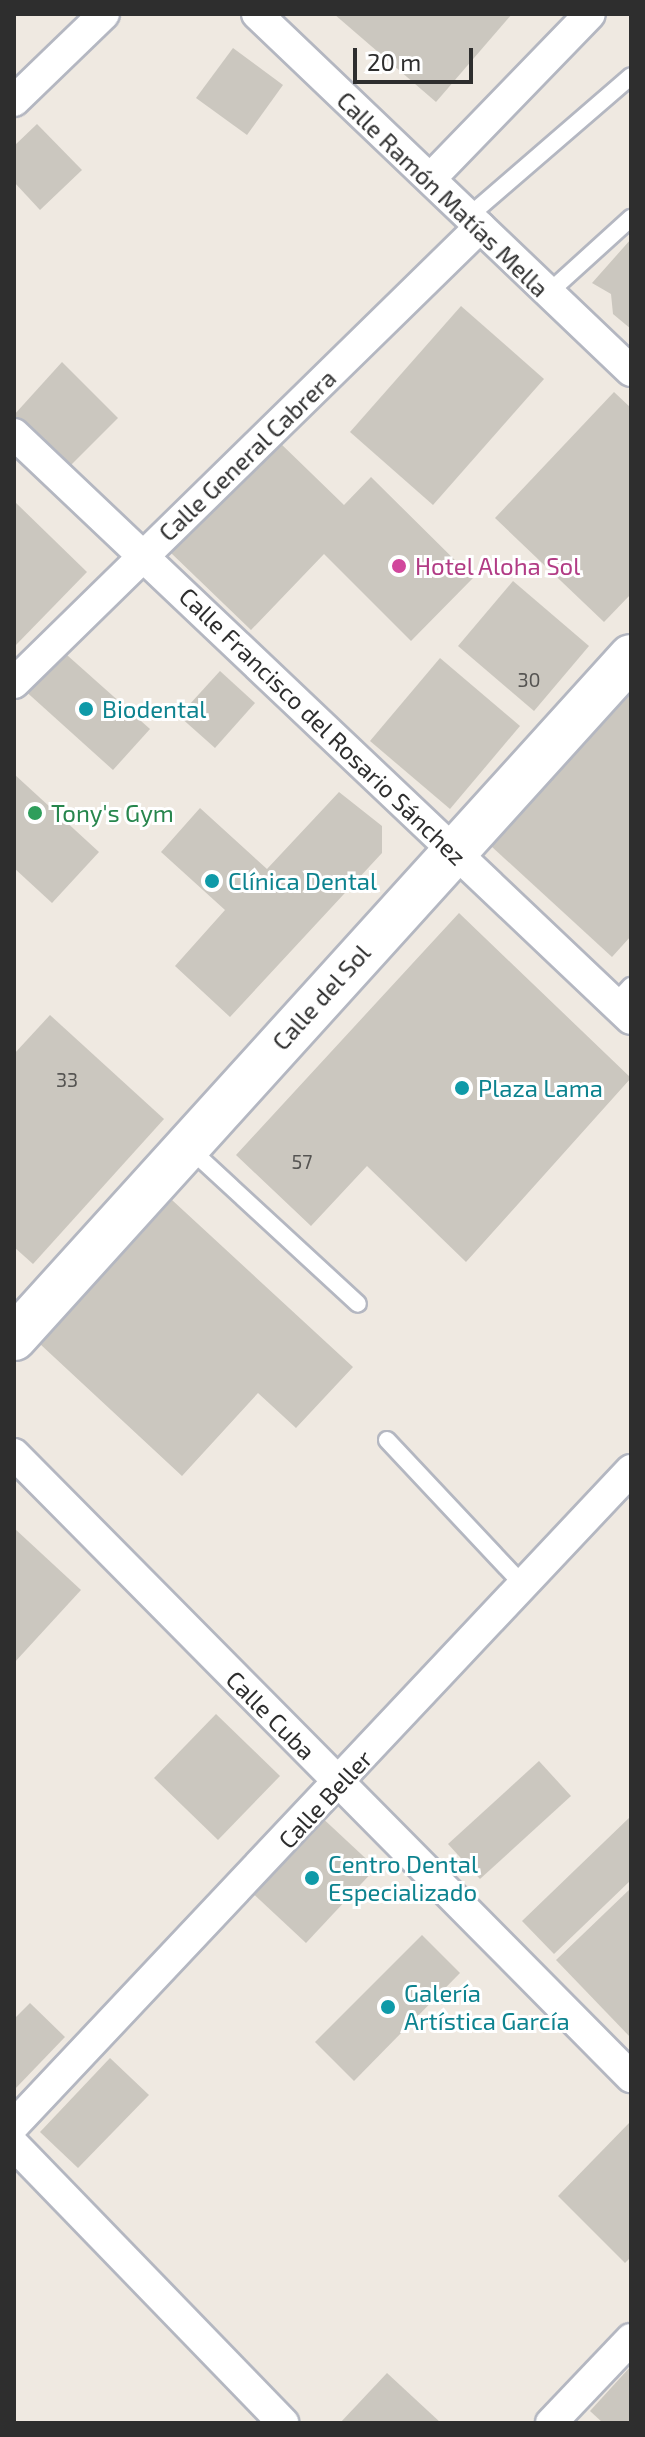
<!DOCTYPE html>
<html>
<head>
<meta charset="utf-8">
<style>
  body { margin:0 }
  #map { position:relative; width:645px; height:2437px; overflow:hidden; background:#efe9e1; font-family:"Exo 2",sans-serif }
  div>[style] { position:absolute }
  .building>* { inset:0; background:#cbc7bf }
  .roads { filter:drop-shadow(2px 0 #b4b7c1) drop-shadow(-2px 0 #b4b7c1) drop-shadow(0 2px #b4b7c1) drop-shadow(0 -2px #b4b7c1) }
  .lane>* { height:16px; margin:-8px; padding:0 8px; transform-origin:8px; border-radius:8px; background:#fff }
  .street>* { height:30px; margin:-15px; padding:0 15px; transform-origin:15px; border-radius:15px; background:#fff }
  .secondary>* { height:44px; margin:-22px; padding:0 22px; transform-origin:22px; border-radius:22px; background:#fff }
  .dots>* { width:22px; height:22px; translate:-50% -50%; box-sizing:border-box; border:4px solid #fff; border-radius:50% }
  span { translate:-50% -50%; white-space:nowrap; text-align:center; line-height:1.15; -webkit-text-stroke:6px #fff; paint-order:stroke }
  .number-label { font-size:20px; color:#555452 }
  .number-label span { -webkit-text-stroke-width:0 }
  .street-label { font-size:24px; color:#2e2e2e }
  .hotel-label { font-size:24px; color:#b23c85 }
  .left { translate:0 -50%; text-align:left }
  .culture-label { font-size:24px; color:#0d838f }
  .leisure-label { font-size:24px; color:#27864d }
  .frame { position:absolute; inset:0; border:16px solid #2e2e2e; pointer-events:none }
  .scale { position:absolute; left:353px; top:48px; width:120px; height:36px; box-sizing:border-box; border:4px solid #2e2e2e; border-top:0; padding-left:10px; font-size:24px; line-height:28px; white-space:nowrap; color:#2e2e2e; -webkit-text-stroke:6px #fff; paint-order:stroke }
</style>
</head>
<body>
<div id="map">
  <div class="building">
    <div style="clip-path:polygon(334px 14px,512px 14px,436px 102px)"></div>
    <div style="clip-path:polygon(233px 48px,283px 85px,247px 135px,196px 98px)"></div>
    <div style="clip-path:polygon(37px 124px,82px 170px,40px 210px,14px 182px,14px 146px)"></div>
    <div style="clip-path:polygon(631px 239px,631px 329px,613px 314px,611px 294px,592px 283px)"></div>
    <div style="clip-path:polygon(461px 306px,544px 379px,433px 505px,350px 432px)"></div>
    <div style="clip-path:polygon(62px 362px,118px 418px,67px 469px,14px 415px)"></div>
    <div style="clip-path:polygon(614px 392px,631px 408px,631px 594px,604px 622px,495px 518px)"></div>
    <div style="clip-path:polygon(277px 440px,344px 505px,371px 477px,473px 578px,411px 641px,324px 554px,251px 630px,170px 552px)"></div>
    <div style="clip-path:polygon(14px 501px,87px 572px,14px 647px)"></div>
    <div style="clip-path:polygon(513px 581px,589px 646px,534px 711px,458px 646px)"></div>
    <div style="clip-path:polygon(58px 647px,150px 729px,113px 770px,22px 688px)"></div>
    <div style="clip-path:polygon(440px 658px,520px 726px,450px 809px,370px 741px)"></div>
    <div style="clip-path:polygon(220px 671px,255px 703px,215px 748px,179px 716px)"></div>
    <div style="clip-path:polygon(631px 693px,631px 936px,612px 957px,491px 846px)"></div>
    <div style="clip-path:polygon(14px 774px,99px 852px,52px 903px,14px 868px)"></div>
    <div style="clip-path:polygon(339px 792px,382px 826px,382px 853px,230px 1017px,175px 966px,225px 910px,161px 852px,200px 808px,267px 869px)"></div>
    <div style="clip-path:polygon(459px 913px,631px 1078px,466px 1262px,367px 1166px,311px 1226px,236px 1155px)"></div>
    <div style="clip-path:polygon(50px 1015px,164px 1119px,33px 1264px,14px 1247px,14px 1054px)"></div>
    <div style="clip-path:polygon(172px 1200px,353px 1367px,296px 1428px,258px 1393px,182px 1476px,40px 1344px)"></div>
    <div style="clip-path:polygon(14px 1528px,81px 1590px,14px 1663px)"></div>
    <div style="clip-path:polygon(216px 1714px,280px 1776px,218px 1840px,154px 1778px)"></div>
    <div style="clip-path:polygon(539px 1761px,571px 1796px,480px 1879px,448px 1844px)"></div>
    <div style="clip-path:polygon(317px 1813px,376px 1868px,306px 1943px,248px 1889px)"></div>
    <div style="clip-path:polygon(631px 1816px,631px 1880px,554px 1954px,522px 1921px)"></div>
    <div style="clip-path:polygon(631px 1888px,631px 2038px,556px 1960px)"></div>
    <div style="clip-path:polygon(422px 1935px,460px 1973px,354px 2081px,315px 2042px)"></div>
    <div style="clip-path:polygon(30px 2003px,65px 2037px,14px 2090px,14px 2019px)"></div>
    <div style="clip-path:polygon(110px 2058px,149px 2095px,78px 2168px,40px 2132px)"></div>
    <div style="clip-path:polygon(631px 2121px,631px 2257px,625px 2263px,558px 2196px)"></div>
    <div style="clip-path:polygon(631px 2366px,631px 2423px,603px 2423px,590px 2411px)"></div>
    <div style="clip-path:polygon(387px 2373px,441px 2423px,340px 2423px)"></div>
  </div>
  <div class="roads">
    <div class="lane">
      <div style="left:469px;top:216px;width:214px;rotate:-40.8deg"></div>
      <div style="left:546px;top:295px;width:115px;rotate:-42.2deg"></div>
      <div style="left:614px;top:1004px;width:25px;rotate:-47deg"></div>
      <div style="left:188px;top:1147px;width:231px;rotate:42.7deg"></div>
      <div style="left:387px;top:1440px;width:200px;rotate:46.8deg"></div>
    </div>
    <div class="street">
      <div style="left:257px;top:14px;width:517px;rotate:43.67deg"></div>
      <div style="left:14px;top:101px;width:125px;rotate:-44deg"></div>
      <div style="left:431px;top:178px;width:228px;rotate:-45.9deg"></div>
      <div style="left:14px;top:434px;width:850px;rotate:43.48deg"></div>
      <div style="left:14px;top:683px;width:652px;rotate:-44.38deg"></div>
      <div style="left:14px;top:1454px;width:877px;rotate:45.28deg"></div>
      <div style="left:14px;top:2125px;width:900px;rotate:-46.71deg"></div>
      <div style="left:14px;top:2145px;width:387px;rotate:45.9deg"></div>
      <div style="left:551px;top:2423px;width:116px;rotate:-46.4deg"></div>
    </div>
    <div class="secondary">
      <div style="left:14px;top:1338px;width:919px;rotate:-47.82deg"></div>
    </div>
  </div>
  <div class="dots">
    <div style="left:399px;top:566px;background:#d1479c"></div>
    <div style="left:86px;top:709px;background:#0f9aa8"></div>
    <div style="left:35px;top:813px;background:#2e9e5b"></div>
    <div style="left:212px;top:881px;background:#0f9aa8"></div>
    <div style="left:462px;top:1088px;background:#0f9aa8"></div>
    <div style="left:312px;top:1878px;background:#0f9aa8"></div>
    <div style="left:388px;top:2007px;background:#0f9aa8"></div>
  </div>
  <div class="number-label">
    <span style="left:529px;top:679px">30</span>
    <span style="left:67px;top:1079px">33</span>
    <span style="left:302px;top:1161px">57</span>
  </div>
  <div class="street-label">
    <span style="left:443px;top:194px;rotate:44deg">Calle Ramón Matías Mella</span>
    <span style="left:247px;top:455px;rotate:-44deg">Calle General Cabrera</span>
    <span style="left:323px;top:726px;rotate:44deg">Calle Francisco del Rosario Sánchez</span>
    <span style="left:321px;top:997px;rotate:-48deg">Calle del Sol</span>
    <span style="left:271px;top:1715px;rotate:45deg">Calle Cuba</span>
    <span style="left:325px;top:1799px;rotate:-47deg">Calle Beller</span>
  </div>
  <div class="hotel-label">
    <span class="left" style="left:415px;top:566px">Hotel Aloha Sol</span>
  </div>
  <div class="culture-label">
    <span class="left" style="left:102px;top:709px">Biodental</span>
    <span class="left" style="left:228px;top:881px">Clínica Dental</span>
    <span class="left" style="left:478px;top:1088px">Plaza Lama</span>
    <span class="left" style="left:328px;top:1878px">Centro Dental<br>Especializado</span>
    <span class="left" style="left:404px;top:2007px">Galería<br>Artística García</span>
  </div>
  <div class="leisure-label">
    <span class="left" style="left:51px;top:813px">Tony's Gym</span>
  </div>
  <div class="frame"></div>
  <div class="scale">20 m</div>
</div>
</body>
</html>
